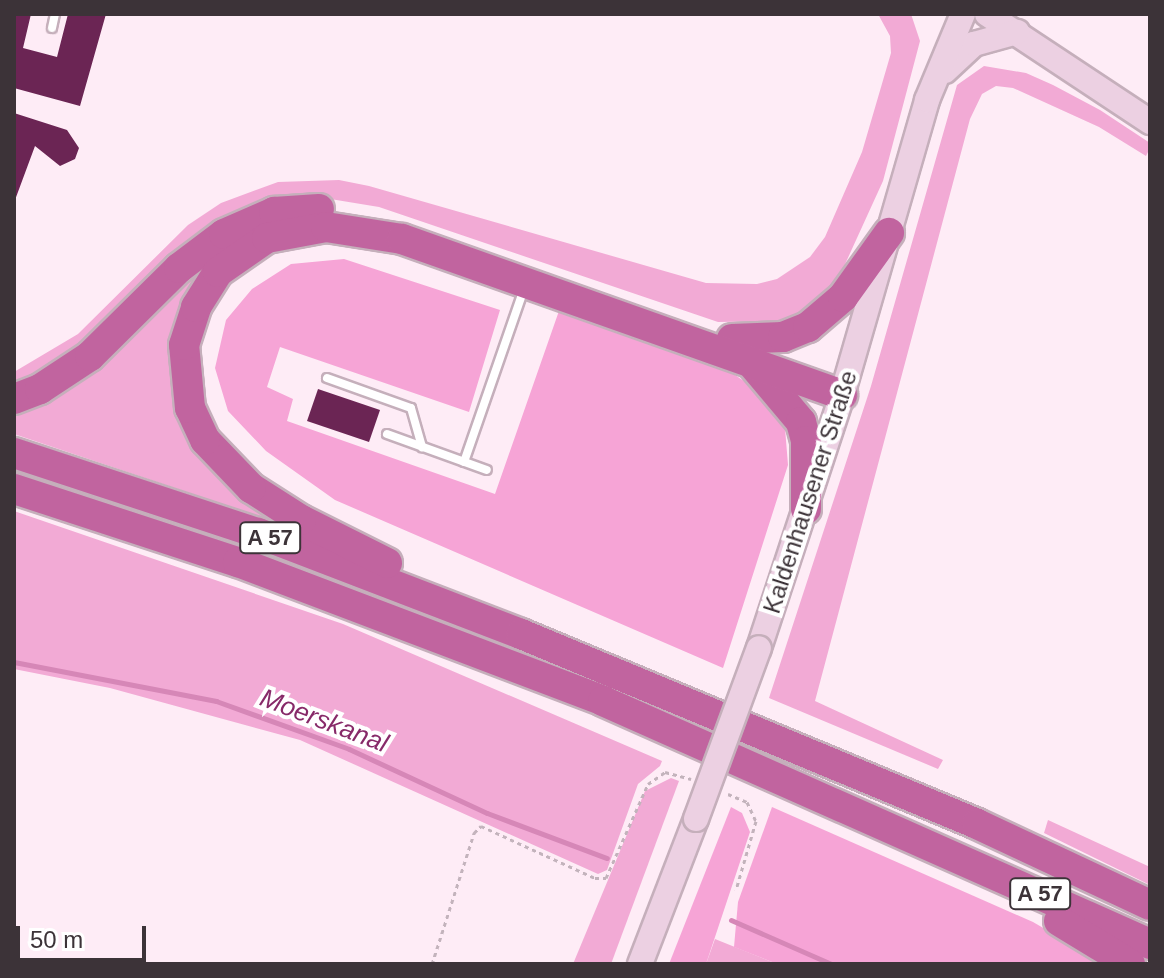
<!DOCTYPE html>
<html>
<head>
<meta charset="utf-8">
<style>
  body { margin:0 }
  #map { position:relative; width:1164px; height:978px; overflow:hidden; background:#feecf6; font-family:Arial,sans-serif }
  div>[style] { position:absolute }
  .green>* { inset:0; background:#f2aad5 }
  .forest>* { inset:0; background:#f6a4d6 }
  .stream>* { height:5px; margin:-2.5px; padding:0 2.5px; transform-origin:2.5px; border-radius:2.5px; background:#d687b7 }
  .building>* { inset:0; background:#6b2554 }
  .path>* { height:3px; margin-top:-1.5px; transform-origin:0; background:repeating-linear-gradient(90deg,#c3b3bc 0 4px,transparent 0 8px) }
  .roads { filter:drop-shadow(2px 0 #c5afbb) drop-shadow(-2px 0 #c5afbb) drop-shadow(0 2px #c5afbb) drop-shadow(0 -2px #c5afbb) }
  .service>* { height:8px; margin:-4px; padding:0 4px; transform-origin:4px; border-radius:4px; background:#fff }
  .secondary>* { height:24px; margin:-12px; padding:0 12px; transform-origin:12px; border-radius:12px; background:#ecd0e2 }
  .motorway>* { height:30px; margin:-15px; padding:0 15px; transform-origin:15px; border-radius:15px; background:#c1649f }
  .bridges { filter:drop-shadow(2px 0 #c5afbb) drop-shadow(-2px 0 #c5afbb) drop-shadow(0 2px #c5afbb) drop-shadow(0 -2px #c5afbb) }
  .secondary-bridge>* { height:24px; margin:-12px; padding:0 12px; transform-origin:12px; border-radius:12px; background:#ecd0e2 }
  span { translate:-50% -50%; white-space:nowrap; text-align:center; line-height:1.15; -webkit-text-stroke:8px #fff; paint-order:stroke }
  .shield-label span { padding:2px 6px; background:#fff; border:2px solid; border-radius:6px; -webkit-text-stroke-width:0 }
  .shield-label { font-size:22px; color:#3c3338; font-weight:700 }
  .street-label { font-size:24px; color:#3c3338 }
  .water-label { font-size:26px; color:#872a69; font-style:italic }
  .frame { position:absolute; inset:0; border:16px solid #3c3338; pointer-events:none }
  .scale { position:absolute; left:16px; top:926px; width:130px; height:36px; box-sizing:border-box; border:4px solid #3c3338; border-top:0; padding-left:10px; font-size:24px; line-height:28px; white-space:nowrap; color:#3c3338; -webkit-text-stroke:6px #fff; paint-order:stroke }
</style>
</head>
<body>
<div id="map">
  <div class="green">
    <div style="clip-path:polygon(878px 14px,911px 14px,920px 41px,883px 181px,836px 284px,813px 308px,786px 321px,718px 322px,379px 207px,306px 195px,259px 203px,214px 224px,61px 361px,14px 386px,14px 372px,78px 334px,188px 225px,221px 203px,278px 182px,339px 180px,369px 186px,706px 283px,757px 284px,777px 279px,810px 257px,825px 237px,862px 152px,891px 53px,890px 36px)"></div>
    <div style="clip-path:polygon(984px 66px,1026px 73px,1053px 85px,1100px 110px,1150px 143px,1150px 148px,1146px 156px,1099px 127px,1013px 88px,996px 86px,982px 94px,970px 119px,815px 701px,943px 760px,938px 769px,769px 698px,871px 386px,957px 85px)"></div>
    <div style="clip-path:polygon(228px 254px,180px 391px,303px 531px,14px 434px,14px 406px,171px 284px)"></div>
    <div style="clip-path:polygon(14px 511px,343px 624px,662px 761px,660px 766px,638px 784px,607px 870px,598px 874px,300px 740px,110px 688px,14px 669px)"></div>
    <div style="clip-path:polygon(671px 778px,679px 781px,611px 964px,573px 964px,645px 791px)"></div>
    <div style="clip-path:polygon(1048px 820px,1150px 867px,1150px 885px,1044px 833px)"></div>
    <div style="clip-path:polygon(715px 939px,777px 964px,706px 964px)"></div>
  </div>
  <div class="forest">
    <div style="clip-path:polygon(344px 259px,500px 310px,469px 412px,280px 347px,267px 387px,293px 399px,287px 421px,495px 494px,560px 308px,714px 361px,753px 387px,785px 428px,788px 465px,723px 668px,335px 500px,266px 451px,228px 411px,215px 368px,226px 320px,252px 289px,291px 264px)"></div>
    <div style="clip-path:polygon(731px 807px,742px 813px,750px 832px,706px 964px,669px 964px)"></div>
    <div style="clip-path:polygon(772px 807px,1033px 922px,1105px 964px,777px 964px,734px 947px,738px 902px)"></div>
  </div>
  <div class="stream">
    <div style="left:14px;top:662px;width:206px;rotate:10.9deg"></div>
    <div style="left:216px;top:701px;width:141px;rotate:19.8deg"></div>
    <div style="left:349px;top:749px;width:152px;rotate:24.9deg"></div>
    <div style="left:487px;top:813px;width:128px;rotate:20.6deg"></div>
    <div style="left:731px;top:920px;width:109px;rotate:23.7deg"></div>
  </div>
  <div class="building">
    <div style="clip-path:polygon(14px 14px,31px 14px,23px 48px,57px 57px,68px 14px,106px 14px,80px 106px,14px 88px)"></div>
    <div style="clip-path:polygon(14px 113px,67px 130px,79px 148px,75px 159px,60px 166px,35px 146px,15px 200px)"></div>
    <div style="clip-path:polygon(318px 389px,380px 410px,369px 442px,307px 421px)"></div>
  </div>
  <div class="path">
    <div style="left:728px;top:794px;width:21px;rotate:23deg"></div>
    <div style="left:747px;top:802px;width:21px;rotate:65deg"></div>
    <div style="left:756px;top:821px;width:72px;rotate:106.2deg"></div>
    <div style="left:432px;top:964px;width:138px;rotate:-72.2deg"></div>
    <div style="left:474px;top:833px;width:10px;rotate:-45deg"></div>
    <div style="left:481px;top:826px;width:125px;rotate:24.5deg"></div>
    <div style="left:595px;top:878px;width:11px"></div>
    <div style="left:606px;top:878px;width:103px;rotate:-65.9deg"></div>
    <div style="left:648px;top:784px;width:21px;rotate:-35deg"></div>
    <div style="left:665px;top:772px;width:27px;rotate:15deg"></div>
  </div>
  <div class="roads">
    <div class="service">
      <div style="left:52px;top:28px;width:14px;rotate:-78deg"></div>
      <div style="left:327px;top:378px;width:89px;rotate:19.7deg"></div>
      <div style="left:411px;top:408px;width:41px;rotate:74.2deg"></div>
      <div style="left:387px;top:434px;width:106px;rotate:19.8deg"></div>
      <div style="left:464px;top:462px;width:183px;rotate:-70.9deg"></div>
    </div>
    <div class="secondary">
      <div style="left:987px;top:14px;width:196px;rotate:33.5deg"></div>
      <div style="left:945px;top:71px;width:40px;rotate:-43deg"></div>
      <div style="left:974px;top:44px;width:45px;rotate:-15.6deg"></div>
      <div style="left:759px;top:648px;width:266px;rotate:-71.8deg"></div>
      <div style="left:842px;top:395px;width:307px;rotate:-73.9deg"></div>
      <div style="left:927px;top:100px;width:93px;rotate:-67.3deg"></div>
      <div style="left:640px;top:964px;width:155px;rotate:-68.9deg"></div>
    </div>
    <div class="motorway">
      <div style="left:732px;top:339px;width:51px;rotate:-2.2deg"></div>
      <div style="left:783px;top:337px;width:27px;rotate:-22deg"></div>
      <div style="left:808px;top:327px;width:46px;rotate:-40.6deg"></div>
      <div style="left:843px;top:297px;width:79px;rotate:-54.3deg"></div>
      <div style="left:754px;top:366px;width:73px;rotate:50deg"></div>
      <div style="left:801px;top:422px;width:20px;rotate:75deg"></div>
      <div style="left:806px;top:441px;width:68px;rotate:90deg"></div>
      <div style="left:14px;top:399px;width:28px;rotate:-21deg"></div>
      <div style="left:40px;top:389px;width:60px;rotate:-33.4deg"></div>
      <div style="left:90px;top:356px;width:125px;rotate:-44.7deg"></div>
      <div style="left:179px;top:268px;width:56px;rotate:-37.1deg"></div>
      <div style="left:224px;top:234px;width:55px;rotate:-23.7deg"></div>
      <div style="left:274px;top:212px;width:45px;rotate:-3.8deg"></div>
      <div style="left:14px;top:453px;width:257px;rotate:18.2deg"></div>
      <div style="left:258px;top:533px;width:282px;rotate:21deg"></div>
      <div style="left:521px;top:634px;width:494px;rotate:22.6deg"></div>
      <div style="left:977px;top:824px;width:191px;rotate:25.1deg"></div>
      <div style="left:14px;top:489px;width:236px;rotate:18.1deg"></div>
      <div style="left:238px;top:562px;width:391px;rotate:20.8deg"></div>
      <div style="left:603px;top:701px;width:599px;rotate:23.95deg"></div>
      <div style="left:387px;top:563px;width:96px;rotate:-153.4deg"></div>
      <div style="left:301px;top:520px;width:59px;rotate:-147.4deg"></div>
      <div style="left:251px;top:488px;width:66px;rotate:-133.8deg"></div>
      <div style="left:205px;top:440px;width:35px;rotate:-115deg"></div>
      <div style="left:190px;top:408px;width:63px;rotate:-95.4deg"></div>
      <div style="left:184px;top:345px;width:40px;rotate:-72deg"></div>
      <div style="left:196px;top:307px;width:41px;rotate:-57.8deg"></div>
      <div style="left:218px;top:272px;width:60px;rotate:-34.8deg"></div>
      <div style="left:267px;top:238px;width:60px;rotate:-10.6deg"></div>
      <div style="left:326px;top:227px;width:77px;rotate:9deg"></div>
      <div style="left:402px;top:239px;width:467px;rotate:19.5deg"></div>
      <div style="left:1059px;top:921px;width:83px;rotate:31.2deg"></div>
    </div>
  </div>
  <div class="bridges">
    <div class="secondary-bridge">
      <div style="left:696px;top:819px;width:182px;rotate:-69.8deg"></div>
    </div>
  </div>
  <div class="shield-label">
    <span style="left:270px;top:538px">A 57</span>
    <span style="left:1040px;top:894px">A 57</span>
  </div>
  <div class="street-label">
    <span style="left:810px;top:492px;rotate:-72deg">Kaldenhausener Straße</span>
  </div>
  <div class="water-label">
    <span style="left:324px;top:721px;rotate:21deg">Moerskanal</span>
  </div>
  <div class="frame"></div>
  <div class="scale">50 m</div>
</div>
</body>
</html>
